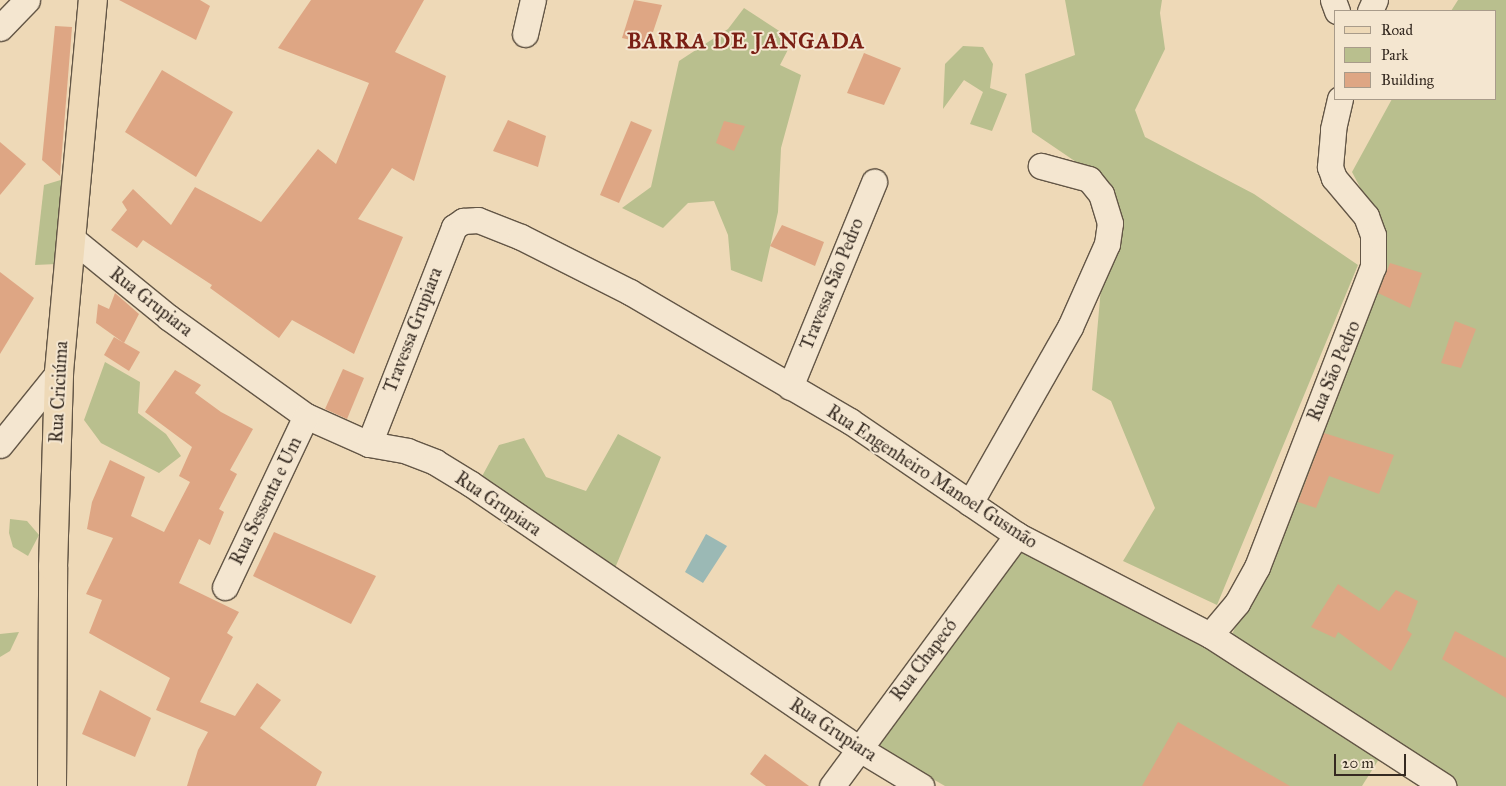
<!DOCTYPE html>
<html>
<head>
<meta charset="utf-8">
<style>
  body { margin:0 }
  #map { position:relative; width:1506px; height:786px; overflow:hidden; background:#eed9b7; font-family:"IM FELL Great Primer",serif }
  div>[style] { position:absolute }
  .green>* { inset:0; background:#b9bf8e }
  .water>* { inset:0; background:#9bb9b5 }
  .building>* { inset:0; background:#dea684 }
  .roads { filter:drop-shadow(1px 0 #635646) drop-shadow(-1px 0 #635646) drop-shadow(0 1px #635646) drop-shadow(0 -1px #635646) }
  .minor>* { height:25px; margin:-12.5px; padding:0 12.5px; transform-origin:12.5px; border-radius:12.5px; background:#f4e6d0 }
  .major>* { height:28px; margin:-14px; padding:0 14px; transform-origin:14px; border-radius:14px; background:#eed9b7 }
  span { translate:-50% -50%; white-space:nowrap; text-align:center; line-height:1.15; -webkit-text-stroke:4px #f4e6d0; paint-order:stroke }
  .street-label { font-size:18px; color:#352a21 }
  .district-label { font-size:22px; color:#7a1f14; font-weight:700; letter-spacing:1px }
  .legend { position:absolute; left:1334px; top:10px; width:162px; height:90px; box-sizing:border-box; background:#f4e6d0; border:1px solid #a89b8a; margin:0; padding:6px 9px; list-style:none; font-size:15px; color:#352a21 }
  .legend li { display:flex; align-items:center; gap:10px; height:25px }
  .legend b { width:25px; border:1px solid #a89b8a }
  .scale { position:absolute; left:1334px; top:754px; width:72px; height:22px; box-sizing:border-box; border:2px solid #352a21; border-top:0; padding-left:6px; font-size:15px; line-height:18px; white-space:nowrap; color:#352a21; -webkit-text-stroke:4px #f4e6d0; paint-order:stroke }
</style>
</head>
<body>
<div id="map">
  <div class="green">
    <div style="clip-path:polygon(1065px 0,1162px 0,1160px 13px,1165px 49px,1135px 110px,1145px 137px,1254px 194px,1358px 265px,1217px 605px,1123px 561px,1155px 508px,1111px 401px,1092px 390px,1110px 185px,1032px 132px,1025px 74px,1075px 55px)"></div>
    <div style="clip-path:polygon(1458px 0,1506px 0,1506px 786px,1452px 786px,1231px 637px,1367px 316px,1386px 237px,1352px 172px,1392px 99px,1495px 99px,1495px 11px,1451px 11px)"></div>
    <div style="clip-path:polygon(744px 8px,793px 40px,780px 65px,801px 75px,781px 148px,778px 212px,762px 282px,731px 270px,728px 235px,714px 201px,688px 203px,663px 228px,622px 208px,651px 187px,679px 61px,728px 29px)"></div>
    <div style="clip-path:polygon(963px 46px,983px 47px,993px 64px,990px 88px,1007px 94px,992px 131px,970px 124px,983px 92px,964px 80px,943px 109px,945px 64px)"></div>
    <div style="clip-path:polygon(84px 173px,78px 263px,35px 265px,44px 185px)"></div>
    <div style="clip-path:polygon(105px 362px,140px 382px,138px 413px,166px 434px,181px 456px,159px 473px,101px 443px,84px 420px)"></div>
    <div style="clip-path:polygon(618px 434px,661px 457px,613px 573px,480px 480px,499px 445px,524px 438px,546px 477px,586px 491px)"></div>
    <div style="clip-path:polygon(10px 519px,27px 521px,39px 535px,28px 556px,13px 547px,9px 533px)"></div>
    <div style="clip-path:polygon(1025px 547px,1204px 637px,1379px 759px,1362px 786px,945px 786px,873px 745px)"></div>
    <div style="clip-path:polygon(19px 632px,10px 651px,0 657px,0 634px)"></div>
  </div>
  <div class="water">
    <div style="clip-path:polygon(706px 534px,727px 546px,703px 583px,685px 572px)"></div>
  </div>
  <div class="building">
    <div style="clip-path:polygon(119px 0,200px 0,210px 6px,196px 40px)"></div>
    <div style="clip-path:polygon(311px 0,424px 0,395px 52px,446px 76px,414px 181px,392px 168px,358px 219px,403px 237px,354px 354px,292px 320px,279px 338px,210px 288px,212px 285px,143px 240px,137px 248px,111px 230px,127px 210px,122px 202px,133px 189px,171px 225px,195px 187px,261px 222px,318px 149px,336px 164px,369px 83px,278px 48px)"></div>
    <div style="clip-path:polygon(634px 0,662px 5px,649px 44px,622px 38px)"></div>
    <div style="clip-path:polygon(55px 26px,72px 27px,60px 176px,42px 160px)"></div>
    <div style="clip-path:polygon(864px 53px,901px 68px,884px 105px,847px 93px)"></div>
    <div style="clip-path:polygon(162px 70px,233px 112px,196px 177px,125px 132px)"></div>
    <div style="clip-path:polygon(508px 120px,546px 136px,538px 167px,493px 151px)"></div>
    <div style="clip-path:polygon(631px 121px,652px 130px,619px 203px,600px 195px)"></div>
    <div style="clip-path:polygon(724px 121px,745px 126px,734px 151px,716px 143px)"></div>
    <div style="clip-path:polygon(0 142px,26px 164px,0 195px)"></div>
    <div style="clip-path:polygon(782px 225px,824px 242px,815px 266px,770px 246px)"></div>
    <div style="clip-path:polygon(1390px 263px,1422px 273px,1410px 308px,1378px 293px)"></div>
    <div style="clip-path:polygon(0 272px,34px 298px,0 354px)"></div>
    <div style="clip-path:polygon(115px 293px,139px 314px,124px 343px,96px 323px,98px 304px,109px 309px)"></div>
    <div style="clip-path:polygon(1455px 321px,1476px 329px,1461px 368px,1441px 363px)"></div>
    <div style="clip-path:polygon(114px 337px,140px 352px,129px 371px,104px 355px)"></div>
    <div style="clip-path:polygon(343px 369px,364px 378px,347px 419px,325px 409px)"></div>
    <div style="clip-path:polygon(175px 370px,201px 385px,195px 393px,221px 412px,253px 429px,230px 470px,237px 474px,219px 509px,224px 512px,210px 545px,199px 539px,179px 583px,239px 612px,227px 633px,233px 637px,200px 702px,235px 716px,257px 683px,281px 700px,260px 728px,322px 772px,316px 786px,187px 786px,198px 750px,208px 732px,156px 710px,170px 678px,89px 633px,102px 600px,86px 594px,113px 538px,87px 529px,92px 502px,110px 460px,145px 477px,131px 516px,164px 532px,190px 482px,179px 476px,192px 447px,145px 412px)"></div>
    <div style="clip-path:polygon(1324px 433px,1394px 455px,1379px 494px,1329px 476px,1316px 508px,1298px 502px)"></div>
    <div style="clip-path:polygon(274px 532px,376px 576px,351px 624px,253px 576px)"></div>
    <div style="clip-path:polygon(1338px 584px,1379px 611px,1396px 590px,1418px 601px,1407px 630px,1412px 634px,1391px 671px,1338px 632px,1335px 638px,1311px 627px)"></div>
    <div style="clip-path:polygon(1455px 631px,1506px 658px,1506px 698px,1442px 659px)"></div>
    <div style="clip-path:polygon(100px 690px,151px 718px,135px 757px,82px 734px)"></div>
    <div style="clip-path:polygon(1178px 722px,1290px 786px,1142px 786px)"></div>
    <div style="clip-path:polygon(765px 754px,809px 786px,766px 786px,750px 774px)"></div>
  </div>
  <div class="roads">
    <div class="minor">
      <div style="left:1333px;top:0;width:12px;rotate:70deg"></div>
      <div style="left:1370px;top:11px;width:12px;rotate:-66deg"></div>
      <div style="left:0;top:28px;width:39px;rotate:-46deg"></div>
      <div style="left:525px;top:34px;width:35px;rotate:-77deg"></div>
      <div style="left:70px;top:237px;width:127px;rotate:39.2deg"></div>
      <div style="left:168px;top:317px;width:170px;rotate:35.7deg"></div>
      <div style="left:306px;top:416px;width:69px;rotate:24deg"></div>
      <div style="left:369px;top:444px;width:39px;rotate:10deg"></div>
      <div style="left:407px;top:451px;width:30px;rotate:21deg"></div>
      <div style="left:435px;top:462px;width:42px;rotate:31.4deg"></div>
      <div style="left:471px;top:484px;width:468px;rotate:34.3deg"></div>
      <div style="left:858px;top:748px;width:74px;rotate:31.1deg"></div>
      <div style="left:790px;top:387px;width:222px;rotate:-67.7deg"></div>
      <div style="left:369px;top:444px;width:233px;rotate:-68.6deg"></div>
      <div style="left:454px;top:227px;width:11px;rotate:-34deg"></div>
      <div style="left:463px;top:221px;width:15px;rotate:-4deg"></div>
      <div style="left:478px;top:220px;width:46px;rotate:21.6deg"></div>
      <div style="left:521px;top:237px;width:122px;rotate:26.8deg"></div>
      <div style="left:630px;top:292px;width:255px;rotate:30.4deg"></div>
      <div style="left:850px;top:421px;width:202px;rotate:34.3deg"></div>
      <div style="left:1017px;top:535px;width:217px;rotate:27.4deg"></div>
      <div style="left:1210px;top:635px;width:278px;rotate:32.9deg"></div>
      <div style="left:0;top:445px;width:94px;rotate:-51.1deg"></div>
      <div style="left:970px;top:503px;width:202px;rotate:-60.4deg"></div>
      <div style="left:1070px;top:327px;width:91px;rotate:-66deg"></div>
      <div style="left:1107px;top:244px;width:21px;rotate:-82deg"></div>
      <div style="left:1110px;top:223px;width:30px;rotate:-107deg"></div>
      <div style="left:1101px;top:194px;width:19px;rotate:-129deg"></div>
      <div style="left:1089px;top:179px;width:50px;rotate:-164.8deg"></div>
      <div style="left:225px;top:587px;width:189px;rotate:-64.7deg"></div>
      <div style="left:1210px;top:635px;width:42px;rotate:-49.8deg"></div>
      <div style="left:1237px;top:603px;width:41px;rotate:-60.9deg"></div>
      <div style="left:1257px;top:567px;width:322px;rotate:-68.9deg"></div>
      <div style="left:1373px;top:267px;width:32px;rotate:-90deg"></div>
      <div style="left:1373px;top:235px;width:20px;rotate:-110deg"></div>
      <div style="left:1366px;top:216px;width:50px;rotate:-130.1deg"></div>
      <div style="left:1334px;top:178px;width:12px;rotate:-110deg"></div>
      <div style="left:1330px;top:167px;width:38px;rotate:-85deg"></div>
      <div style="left:1333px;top:129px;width:31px;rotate:-77deg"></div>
      <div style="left:832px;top:786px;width:312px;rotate:-53.6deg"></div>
    </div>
    <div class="major">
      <div style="left:52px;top:786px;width:219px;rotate:-89.7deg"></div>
      <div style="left:53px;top:567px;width:195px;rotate:-88.2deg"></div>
      <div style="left:59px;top:372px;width:374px;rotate:-84.8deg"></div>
    </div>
  </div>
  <div class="street-label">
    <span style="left:832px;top:284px;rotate:-68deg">Travessa São Pedro</span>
    <span style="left:151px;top:302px;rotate:38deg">Rua Grupiara</span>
    <span style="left:413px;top:330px;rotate:-69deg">Travessa Grupiara</span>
    <span style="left:1334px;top:371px;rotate:-67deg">Rua São Pedro</span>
    <span style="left:59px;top:392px;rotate:-87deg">Rua Criciúma</span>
    <span style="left:932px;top:477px;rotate:33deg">Rua Engenheiro Manoel Gusmão</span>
    <span style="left:266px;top:501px;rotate:-64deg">Rua Sessenta e Um</span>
    <span style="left:498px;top:504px;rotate:34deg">Rua Grupiara</span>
    <span style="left:924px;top:660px;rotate:-53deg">Rua Chapecó</span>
    <span style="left:833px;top:730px;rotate:33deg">Rua Grupiara</span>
  </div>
  <div class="district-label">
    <span style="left:746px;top:41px">BARRA DE JANGADA</span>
  </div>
  <ul class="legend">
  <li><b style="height:6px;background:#eed9b7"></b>Road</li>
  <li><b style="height:14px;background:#b9bf8e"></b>Park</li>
  <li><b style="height:14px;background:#dea684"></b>Building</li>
  </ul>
  <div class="scale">20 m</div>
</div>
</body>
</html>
